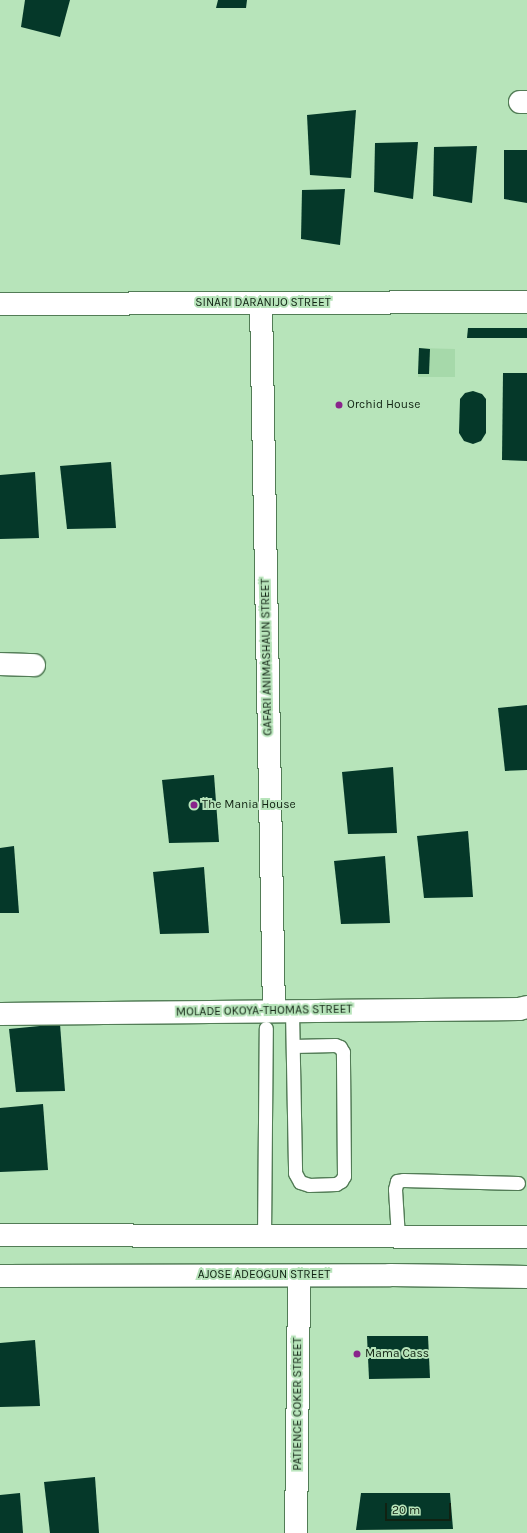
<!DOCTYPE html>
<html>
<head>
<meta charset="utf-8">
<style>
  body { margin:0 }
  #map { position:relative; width:527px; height:1533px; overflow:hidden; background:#b7e4ba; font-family:Karla,sans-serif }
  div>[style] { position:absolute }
  .built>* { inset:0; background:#a6d9aa }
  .building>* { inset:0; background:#053829 }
  .roads { filter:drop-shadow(1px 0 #527c56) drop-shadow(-1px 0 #527c56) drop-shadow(0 1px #527c56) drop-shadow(0 -1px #527c56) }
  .lane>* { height:13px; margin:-6.5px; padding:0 6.5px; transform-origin:6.5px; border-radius:6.5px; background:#fff }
  .street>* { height:22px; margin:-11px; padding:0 11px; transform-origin:11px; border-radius:11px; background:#fff }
  .secondary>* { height:22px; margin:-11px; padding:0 11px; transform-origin:11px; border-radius:11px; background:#fff }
  .dots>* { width:11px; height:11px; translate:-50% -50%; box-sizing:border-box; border:2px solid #b7e4ba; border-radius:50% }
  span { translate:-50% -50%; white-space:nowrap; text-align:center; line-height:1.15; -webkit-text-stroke:4px #b7e4ba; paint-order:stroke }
  .street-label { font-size:12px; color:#102212 }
  .poi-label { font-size:12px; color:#102212 }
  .left { translate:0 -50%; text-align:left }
  .scale { position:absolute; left:385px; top:1503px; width:66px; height:18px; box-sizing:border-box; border:2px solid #102212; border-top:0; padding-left:5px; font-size:12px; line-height:14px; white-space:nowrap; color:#102212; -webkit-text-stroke:3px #b7e4ba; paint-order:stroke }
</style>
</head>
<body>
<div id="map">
  <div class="built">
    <div style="clip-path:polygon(419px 348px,455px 349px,455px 377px,418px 377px)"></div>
  </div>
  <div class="building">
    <div style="clip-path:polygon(25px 0,70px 0,60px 37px,21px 27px)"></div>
    <div style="clip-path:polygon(218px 0,247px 0,246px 8px,216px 8px)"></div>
    <div style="clip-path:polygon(356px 110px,351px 178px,310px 175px,307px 115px)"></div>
    <div style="clip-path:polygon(418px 142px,413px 199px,374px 192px,375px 143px)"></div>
    <div style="clip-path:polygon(477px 146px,472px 203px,433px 196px,434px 147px)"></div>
    <div style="clip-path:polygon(504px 150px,527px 150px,527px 203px,504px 199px)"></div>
    <div style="clip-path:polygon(345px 189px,340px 245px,301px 239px,302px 190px)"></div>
    <div style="clip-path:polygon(468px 328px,527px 328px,527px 338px,467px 338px)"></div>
    <div style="clip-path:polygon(419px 348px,430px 349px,429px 374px,418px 374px)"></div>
    <div style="clip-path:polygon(503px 373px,527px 373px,527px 461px,502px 460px)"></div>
    <div style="clip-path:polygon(473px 391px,482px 394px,486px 399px,486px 433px,481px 441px,473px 444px,464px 441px,459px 433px,460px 399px,465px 393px)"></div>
    <div style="clip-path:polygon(111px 462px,116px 528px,67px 529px,60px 466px)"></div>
    <div style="clip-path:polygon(35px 472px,39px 538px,0 539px,0 475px)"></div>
    <div style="clip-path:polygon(527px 705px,527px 770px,505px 771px,498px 708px)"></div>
    <div style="clip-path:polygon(393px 767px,397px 833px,348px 834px,342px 772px)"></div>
    <div style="clip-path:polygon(214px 775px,219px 842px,169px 843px,162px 780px)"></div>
    <div style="clip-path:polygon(468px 831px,473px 897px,424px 898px,417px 836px)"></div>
    <div style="clip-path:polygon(14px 846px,19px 913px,0 913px,0 848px)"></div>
    <div style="clip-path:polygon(385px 856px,390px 923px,341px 924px,334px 861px)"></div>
    <div style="clip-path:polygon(204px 867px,209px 933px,160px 934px,153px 872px)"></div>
    <div style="clip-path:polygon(60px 1024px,65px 1091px,16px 1092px,9px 1029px)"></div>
    <div style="clip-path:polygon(43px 1104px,48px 1170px,0 1172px,0 1108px)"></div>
    <div style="clip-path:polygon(367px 1336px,428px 1336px,430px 1378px,369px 1379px)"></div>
    <div style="clip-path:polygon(35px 1340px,40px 1406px,0 1407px,0 1343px)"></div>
    <div style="clip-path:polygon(95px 1477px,99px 1533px,50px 1533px,44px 1482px)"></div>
    <div style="clip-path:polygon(20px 1493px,23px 1533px,0 1533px,0 1495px)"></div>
    <div style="clip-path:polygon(361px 1493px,450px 1493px,453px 1529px,356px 1530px)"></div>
  </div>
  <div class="roads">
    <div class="lane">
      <div style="left:292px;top:1011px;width:162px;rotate:88.9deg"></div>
      <div style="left:295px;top:1173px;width:10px;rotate:61deg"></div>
      <div style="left:300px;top:1182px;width:9px;rotate:18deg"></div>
      <div style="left:309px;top:1185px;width:27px;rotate:-2deg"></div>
      <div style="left:336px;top:1184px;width:6px;rotate:-31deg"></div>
      <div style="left:341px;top:1181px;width:6px;rotate:-59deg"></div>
      <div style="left:344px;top:1176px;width:124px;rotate:-90.5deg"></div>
      <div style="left:343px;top:1052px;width:6px;rotate:-121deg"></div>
      <div style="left:340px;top:1047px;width:5px;rotate:-158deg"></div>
      <div style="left:335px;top:1045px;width:42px;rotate:178.6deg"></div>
      <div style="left:264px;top:1237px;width:209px;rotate:-89.5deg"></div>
      <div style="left:398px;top:1237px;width:48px;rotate:-93.6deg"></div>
      <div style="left:395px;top:1189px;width:8px;rotate:-76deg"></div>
      <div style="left:397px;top:1181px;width:6px;rotate:-9deg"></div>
      <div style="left:403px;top:1180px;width:115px;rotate:1.5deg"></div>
    </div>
    <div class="street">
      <div style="left:520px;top:102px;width:7px"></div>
      <div style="left:261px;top:303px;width:708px;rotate:88.95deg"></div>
      <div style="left:0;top:304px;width:527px;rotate:-0.22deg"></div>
      <div style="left:0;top:664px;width:34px;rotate:2deg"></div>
      <div style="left:0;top:1014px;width:519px;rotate:-0.55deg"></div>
      <div style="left:519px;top:1009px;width:8px;rotate:-14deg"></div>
      <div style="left:296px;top:1533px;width:257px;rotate:-89.3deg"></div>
    </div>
    <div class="secondary">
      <div style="left:0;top:1235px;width:527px;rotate:0.22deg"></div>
      <div style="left:0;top:1276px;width:390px;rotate:-0.1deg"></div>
      <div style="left:390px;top:1275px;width:137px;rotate:0.8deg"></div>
    </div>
  </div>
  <div class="dots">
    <div style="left:339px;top:405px;background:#89248b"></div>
    <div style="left:194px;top:805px;background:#89248b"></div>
    <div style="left:357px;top:1354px;background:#89248b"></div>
  </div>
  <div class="street-label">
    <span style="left:263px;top:303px">SINARI DARANIJO STREET</span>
    <span style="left:267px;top:657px;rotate:-91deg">GAFARI ANIMASHAUN STREET</span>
    <span style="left:264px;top:1011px;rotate:-1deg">MOLADE OKOYA-THOMAS STREET</span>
    <span style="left:264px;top:1275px">AJOSE ADEOGUN STREET</span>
    <span style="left:298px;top:1404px;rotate:-90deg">PATIENCE COKER STREET</span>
  </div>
  <div class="poi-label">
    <span class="left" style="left:347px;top:405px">Orchid House</span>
    <span class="left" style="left:202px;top:805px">The Mania House</span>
    <span class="left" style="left:365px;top:1354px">Mama Cass</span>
  </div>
  <div class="scale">20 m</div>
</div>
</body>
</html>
